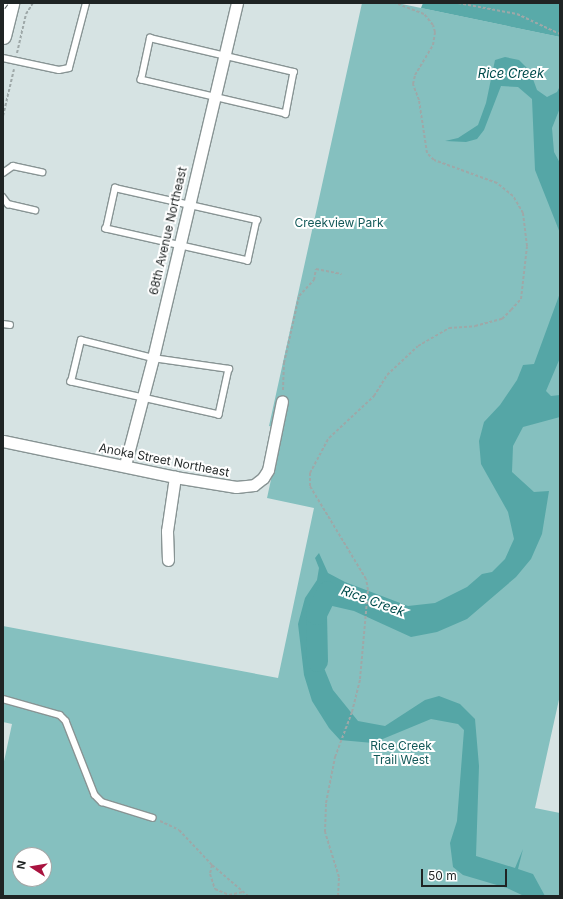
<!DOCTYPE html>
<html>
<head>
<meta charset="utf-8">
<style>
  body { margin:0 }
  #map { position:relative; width:563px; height:899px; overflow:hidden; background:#d6e3e3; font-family:Inter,sans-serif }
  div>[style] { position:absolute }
  .green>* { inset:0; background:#85c0bf }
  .forest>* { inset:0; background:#59aaa9 }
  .water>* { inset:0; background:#55a6a6 }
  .river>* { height:21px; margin:-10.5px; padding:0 10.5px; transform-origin:10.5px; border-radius:10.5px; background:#55a6a6 }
  .path>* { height:2px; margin-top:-1px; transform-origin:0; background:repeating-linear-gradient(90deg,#9ea8a8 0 3px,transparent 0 5px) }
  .roads { filter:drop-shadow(1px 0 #889494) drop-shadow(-1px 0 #889494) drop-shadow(0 1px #889494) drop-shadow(0 -1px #889494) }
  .lane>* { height:5.5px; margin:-2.75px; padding:0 2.75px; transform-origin:2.75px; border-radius:2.75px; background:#fff }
  .street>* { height:11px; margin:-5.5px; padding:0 5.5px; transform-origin:5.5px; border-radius:5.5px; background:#fff }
  .secondary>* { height:15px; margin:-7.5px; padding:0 7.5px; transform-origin:7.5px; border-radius:7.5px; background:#fff }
  .rail>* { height:4.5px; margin-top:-2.25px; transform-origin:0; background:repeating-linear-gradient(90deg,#fff 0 9px,#565e5e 0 18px); box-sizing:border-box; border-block:1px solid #565e5e }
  span { translate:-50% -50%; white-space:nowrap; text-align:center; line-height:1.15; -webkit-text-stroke:4px #fff; paint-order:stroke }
  .park-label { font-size:12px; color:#135959 }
  .street-label { font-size:12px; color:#1f2424 }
  .water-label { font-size:13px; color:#004c4c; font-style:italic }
  .frame { position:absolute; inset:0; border:4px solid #1f2424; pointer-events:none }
  .north { position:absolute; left:12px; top:847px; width:40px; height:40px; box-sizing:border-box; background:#fff; border:1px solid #a5a7a7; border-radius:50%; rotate:282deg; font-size:11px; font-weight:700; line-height:16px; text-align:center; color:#1f2424 }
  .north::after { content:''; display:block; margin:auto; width:14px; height:18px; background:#a9133f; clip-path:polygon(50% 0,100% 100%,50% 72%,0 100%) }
  .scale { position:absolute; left:421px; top:869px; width:86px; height:18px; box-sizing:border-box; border:2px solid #1f2424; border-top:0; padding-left:5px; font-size:12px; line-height:14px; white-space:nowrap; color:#1f2424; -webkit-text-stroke:3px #fff; paint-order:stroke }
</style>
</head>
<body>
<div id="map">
  <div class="green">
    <div style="clip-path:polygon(evenodd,362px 3px,397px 3px,560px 37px,560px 695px,535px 808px,560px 813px,560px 896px,3px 896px,3px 766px,12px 724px,3px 722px,3px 626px,278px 678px,314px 508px,267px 498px,282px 429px,269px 426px,362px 3px,20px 855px,44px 855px,44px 879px,20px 879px,20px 855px)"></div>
  </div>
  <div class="forest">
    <div style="clip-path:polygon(423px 3px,560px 3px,560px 37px,421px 8px)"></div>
  </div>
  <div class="water">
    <div style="clip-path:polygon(505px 57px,519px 60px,530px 71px,537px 90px,547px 97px,557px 92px,560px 86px,560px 108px,552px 128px,554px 152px,560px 163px,560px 233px,535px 170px,532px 99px,518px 87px,501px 86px,484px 130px,477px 139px,466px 142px,445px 141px,458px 138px,478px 125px,486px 103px,495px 60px)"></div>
    <div style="clip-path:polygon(560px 293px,560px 358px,546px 391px,551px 396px,560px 395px,560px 417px,523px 427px,513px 446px,512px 472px,534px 492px,549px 491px,542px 534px,531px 559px,516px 577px,467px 619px,437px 632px,411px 637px,354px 611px,328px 605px,316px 614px,315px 635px,322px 663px,333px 690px,358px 721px,385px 726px,425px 700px,439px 696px,460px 704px,475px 719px,479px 766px,476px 856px,515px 868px,523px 849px,518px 869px,533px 874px,545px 896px,524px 896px,507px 888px,463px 875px,453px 867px,450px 843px,457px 821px,464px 730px,458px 724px,431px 719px,373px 743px,340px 740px,329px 728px,312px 701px,304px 675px,298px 624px,305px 598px,317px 580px,319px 568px,315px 558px,319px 553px,328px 573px,345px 582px,408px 606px,435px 603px,467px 587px,482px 574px,492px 572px,505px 559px,514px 539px,508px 512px,481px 464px,479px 441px,484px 422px,500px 405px,517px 380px,523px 365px,534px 364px)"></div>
  </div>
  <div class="river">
    <div style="left:317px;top:661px;width:47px;rotate:-91.2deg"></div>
    <div style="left:316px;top:614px;width:25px;rotate:-64deg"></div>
  </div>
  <div class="path">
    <div style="left:458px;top:3px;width:60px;rotate:10.6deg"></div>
    <div style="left:517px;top:14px;width:47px;rotate:24.9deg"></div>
    <div style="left:17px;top:53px;width:40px;rotate:-77deg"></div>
    <div style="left:26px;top:14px;width:13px;rotate:-58deg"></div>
    <div style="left:3px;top:116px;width:48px;rotate:-76.8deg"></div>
    <div style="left:283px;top:390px;width:27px;rotate:-88deg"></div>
    <div style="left:284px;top:363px;width:69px;rotate:-77.4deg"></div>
    <div style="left:299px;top:296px;width:22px;rotate:-47deg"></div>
    <div style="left:314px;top:280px;width:11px;rotate:-80deg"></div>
    <div style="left:316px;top:269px;width:26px;rotate:11deg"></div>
    <div style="left:160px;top:821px;width:21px;rotate:25deg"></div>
    <div style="left:179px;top:830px;width:48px;rotate:46.7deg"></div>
    <div style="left:212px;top:865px;width:48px;rotate:40.7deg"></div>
    <div style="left:212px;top:865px;width:9px;rotate:103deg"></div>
    <div style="left:210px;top:874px;width:16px;rotate:72deg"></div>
    <div style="left:215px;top:889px;width:15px;rotate:23deg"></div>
    <div style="left:229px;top:895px;width:14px;rotate:-12deg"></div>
    <div style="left:338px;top:896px;width:19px;rotate:-87deg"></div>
    <div style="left:339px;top:877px;width:47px;rotate:-107.3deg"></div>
    <div style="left:325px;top:832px;width:29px;rotate:-88deg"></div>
    <div style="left:326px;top:803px;width:47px;rotate:-78.9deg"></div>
    <div style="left:335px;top:757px;width:48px;rotate:-69.3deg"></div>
    <div style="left:352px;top:712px;width:34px;rotate:-76deg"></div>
    <div style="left:360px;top:679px;width:89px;rotate:-84.9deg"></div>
    <div style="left:368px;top:590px;width:11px;rotate:-100deg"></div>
    <div style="left:366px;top:579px;width:109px;rotate:-121.1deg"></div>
    <div style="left:310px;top:486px;width:13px;rotate:-90deg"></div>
    <div style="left:310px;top:473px;width:40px;rotate:-62deg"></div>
    <div style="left:329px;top:438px;width:62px;rotate:-43deg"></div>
    <div style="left:374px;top:396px;width:25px;rotate:-58deg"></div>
    <div style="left:387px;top:375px;width:42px;rotate:-43.1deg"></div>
    <div style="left:418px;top:346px;width:36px;rotate:-30deg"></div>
    <div style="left:449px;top:328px;width:26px;rotate:-4deg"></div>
    <div style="left:475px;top:326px;width:28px;rotate:-15deg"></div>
    <div style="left:502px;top:319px;width:13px;rotate:-45deg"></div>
    <div style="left:511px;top:310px;width:15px;rotate:-48deg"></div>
    <div style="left:521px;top:299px;width:53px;rotate:-83.5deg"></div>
    <div style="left:527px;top:246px;width:33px;rotate:-97deg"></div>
    <div style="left:523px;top:213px;width:20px;rotate:-120deg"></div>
    <div style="left:513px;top:196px;width:21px;rotate:-141deg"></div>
    <div style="left:497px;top:183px;width:67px;rotate:-159.9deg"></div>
    <div style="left:434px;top:160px;width:10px;rotate:-135deg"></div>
    <div style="left:427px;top:153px;width:54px;rotate:-98.6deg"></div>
    <div style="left:419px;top:100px;width:17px;rotate:-111deg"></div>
    <div style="left:413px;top:84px;width:9px;rotate:-77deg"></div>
    <div style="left:415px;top:75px;width:35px;rotate:-59deg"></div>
    <div style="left:433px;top:45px;width:13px;rotate:-81deg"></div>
    <div style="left:435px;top:32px;width:7px;rotate:-106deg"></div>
    <div style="left:433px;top:25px;width:14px;rotate:-129deg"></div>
    <div style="left:424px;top:14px;width:31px;rotate:-159deg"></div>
  </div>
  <div class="roads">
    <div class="lane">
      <div style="left:150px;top:38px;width:148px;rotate:13.3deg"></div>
      <div style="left:294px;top:72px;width:43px;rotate:100.8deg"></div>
      <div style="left:286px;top:114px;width:149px;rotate:-166.8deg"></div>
      <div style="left:141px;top:80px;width:43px;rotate:-77.9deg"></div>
      <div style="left:3px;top:58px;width:57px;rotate:12.1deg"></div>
      <div style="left:59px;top:70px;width:10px;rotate:-11deg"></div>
      <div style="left:69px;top:68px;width:67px;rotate:-75.3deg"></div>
      <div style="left:3px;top:173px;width:12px;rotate:-35deg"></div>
      <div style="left:13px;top:166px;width:30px;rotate:12deg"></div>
      <div style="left:115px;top:188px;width:146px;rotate:12.7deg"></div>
      <div style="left:257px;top:220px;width:42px;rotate:102.4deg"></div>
      <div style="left:248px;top:261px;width:146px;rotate:-167.3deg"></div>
      <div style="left:106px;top:229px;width:42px;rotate:-77.6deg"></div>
      <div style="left:3px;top:197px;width:9px;rotate:54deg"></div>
      <div style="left:8px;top:204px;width:28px;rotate:13deg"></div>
      <div style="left:3px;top:324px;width:7px;rotate:8deg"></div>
      <div style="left:81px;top:340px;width:74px;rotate:14deg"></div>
      <div style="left:153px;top:358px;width:77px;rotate:8.2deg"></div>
      <div style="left:229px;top:369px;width:47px;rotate:102.3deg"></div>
      <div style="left:219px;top:415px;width:152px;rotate:-167.4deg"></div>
      <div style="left:71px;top:382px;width:43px;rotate:-76.6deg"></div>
      <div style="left:3px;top:699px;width:59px;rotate:15.7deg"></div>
      <div style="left:60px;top:715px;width:8px;rotate:45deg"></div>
      <div style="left:66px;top:721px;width:79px;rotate:68.6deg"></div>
      <div style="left:95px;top:795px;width:10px;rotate:45deg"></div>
      <div style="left:102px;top:802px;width:53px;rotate:17.4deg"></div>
    </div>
    <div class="street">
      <div style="left:3px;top:441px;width:176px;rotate:11.8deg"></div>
      <div style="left:175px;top:477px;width:62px;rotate:9.3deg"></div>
      <div style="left:236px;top:487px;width:18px;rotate:-6deg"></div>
      <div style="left:254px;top:485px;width:11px;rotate:-38deg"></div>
      <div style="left:263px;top:478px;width:9px;rotate:-58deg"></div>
      <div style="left:268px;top:470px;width:70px;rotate:-78.5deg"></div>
      <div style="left:125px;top:465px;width:111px;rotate:-75.3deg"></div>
      <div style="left:153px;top:358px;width:365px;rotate:-76.7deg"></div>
      <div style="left:168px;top:560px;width:29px;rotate:-92deg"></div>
      <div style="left:167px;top:531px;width:55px;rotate:-81.6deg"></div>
    </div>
    <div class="secondary">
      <div style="left:3px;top:36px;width:34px;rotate:-76deg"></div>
    </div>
  </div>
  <div class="rail">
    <div style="left:3px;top:7px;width:5px;rotate:-53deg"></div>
  </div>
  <div class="park-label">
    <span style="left:339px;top:223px">Creekview Park</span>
    <span style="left:401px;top:753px">Rice Creek<br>Trail West</span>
  </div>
  <div class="street-label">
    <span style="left:168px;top:231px;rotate:-77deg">68th Avenue Northeast</span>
    <span style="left:164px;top:460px;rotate:11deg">Anoka Street Northeast</span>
  </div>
  <div class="water-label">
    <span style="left:511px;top:73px">Rice Creek</span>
    <span style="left:373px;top:601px;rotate:20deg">Rice Creek</span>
  </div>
  <div class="frame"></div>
  <div class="north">N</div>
  <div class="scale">50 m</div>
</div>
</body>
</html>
